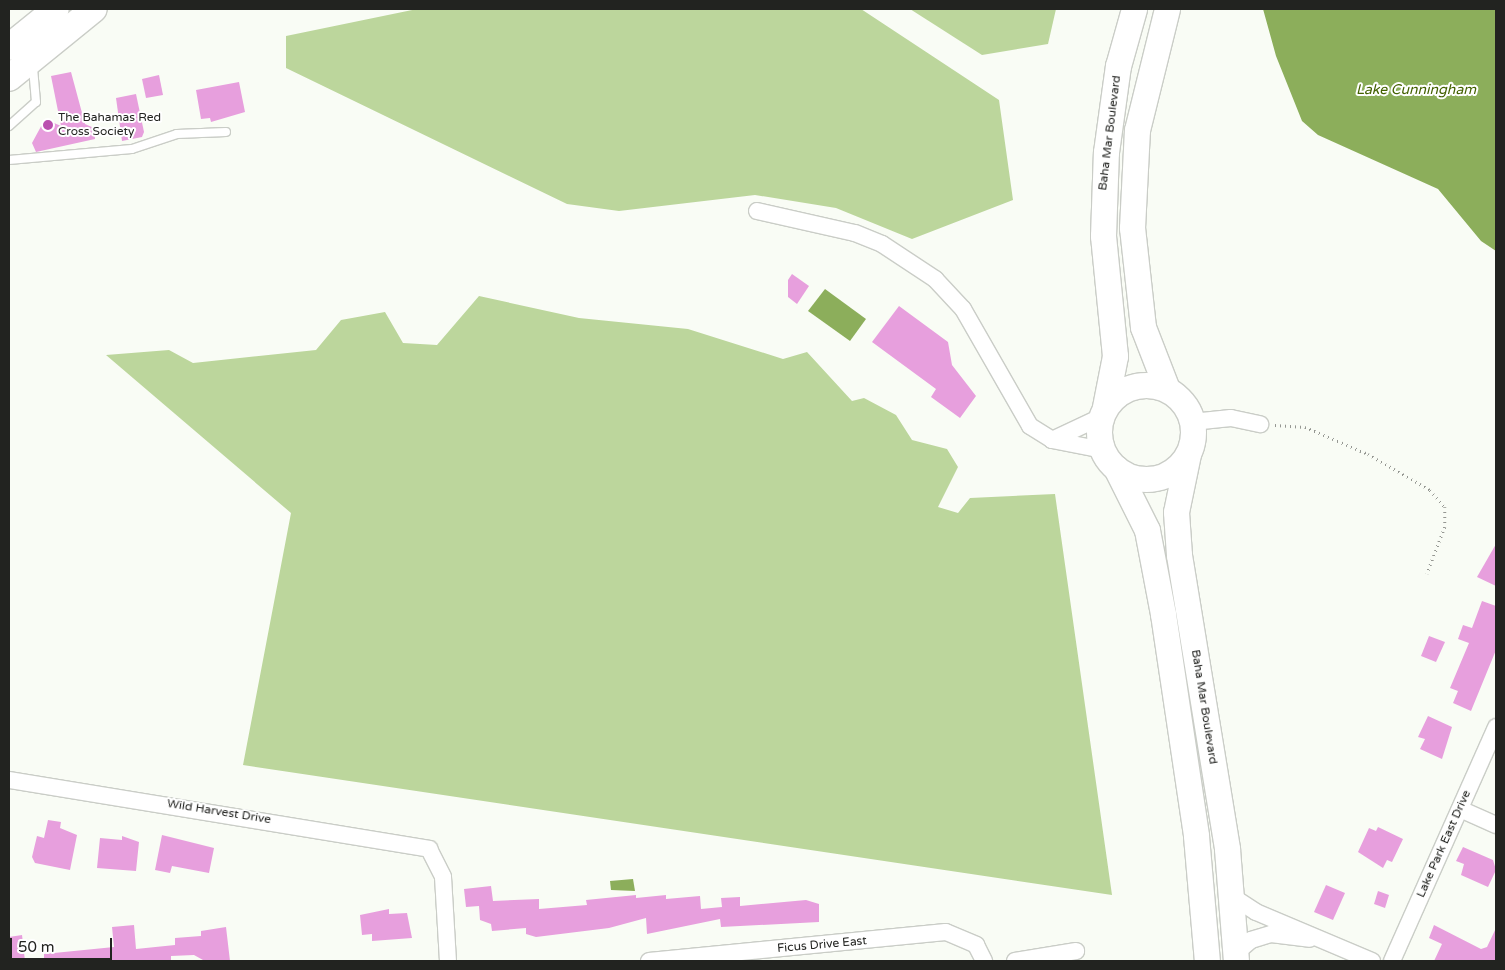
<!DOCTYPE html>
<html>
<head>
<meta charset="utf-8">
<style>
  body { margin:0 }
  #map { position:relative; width:1505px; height:970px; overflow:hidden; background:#f9fcf5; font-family:"Varela Round",sans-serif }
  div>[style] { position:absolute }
  .green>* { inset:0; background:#bcd69c }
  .water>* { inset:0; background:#8cae5b }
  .building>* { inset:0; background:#e79fdd }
  .path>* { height:2.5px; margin-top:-1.25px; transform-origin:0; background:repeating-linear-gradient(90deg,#959792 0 1px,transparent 0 5px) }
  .roads { filter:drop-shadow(1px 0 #cacdc7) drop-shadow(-1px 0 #cacdc7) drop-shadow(0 1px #cacdc7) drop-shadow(0 -1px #cacdc7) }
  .service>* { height:8px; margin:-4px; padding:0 4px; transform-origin:4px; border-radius:4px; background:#fff }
  .minor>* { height:16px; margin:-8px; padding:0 8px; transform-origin:8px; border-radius:8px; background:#fff }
  .primary>* { height:25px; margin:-12.5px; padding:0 12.5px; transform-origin:12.5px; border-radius:12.5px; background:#fff }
  .primary>.ring { margin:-12.5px; padding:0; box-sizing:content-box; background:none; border:25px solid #fff; border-radius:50% }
  .trunk>* { height:26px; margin:-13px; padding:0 13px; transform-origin:13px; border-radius:13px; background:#fff }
  .dots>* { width:14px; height:14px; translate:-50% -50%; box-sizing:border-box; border:2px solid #fff; border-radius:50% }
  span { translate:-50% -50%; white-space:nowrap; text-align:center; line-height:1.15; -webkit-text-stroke:4px #fff; paint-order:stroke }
  .poi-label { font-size:12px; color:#222320 }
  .left { translate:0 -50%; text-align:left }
  .street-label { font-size:12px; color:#222320 }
  .water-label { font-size:14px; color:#436100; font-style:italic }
  .frame { position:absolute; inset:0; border:10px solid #222320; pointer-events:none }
  .scale { position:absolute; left:10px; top:938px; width:102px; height:22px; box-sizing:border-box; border:2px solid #222320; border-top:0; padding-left:6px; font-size:15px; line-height:18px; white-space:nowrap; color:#222320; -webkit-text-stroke:4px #fff; paint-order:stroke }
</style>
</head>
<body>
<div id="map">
  <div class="green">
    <div style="clip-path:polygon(417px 9px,861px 9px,999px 100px,1013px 200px,912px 239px,836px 208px,755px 195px,619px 211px,567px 204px,286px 68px,286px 36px)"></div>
    <div style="clip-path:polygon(910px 9px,1056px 9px,1048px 44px,982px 55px)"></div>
    <div style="clip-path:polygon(479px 296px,579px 318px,688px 329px,783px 359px,807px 352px,852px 401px,864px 398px,896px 415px,912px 440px,947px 449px,958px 467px,938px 507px,958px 513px,970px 498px,1055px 494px,1112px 895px,243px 765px,291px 513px,106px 355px,169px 350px,193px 363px,316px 350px,341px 320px,385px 312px,403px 343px,437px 345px)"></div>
  </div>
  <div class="water">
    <div style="clip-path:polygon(1263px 9px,1496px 9px,1496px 251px,1481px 241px,1438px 189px,1318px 135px,1302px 121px,1276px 56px)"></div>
    <div style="clip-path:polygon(825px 289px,866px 319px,850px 341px,808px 311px)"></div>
    <div style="clip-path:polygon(633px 879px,635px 891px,611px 890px,610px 881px)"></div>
  </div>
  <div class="building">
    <div style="clip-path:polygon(71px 72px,85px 124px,94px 128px,95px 139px,36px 152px,32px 143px,45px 119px,61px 126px,51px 76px)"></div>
    <div style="clip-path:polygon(159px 75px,163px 95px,146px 98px,142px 79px)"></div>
    <div style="clip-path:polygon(239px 82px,245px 112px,211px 122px,210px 118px,201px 119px,196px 90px)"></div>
    <div style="clip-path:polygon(136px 94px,144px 132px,142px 137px,122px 141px,116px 98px)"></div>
    <div style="clip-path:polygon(792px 274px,809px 286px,797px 304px,788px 297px,788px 280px)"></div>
    <div style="clip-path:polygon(899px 306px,948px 342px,952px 365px,976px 396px,960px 418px,931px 397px,936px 389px,872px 342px)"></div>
    <div style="clip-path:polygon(1496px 544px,1496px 586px,1477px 577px)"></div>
    <div style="clip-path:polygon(1482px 601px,1496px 606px,1496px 650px,1471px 711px,1453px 703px,1458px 691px,1450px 688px,1469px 643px,1458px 639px,1463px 625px,1472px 628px)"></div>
    <div style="clip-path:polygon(1429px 636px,1445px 642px,1436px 662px,1421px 656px)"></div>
    <div style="clip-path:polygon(1428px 716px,1452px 727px,1442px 759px,1420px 749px,1425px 739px,1418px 737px)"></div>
    <div style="clip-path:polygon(48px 820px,61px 822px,60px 828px,77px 835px,70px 870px,35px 863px,32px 857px,37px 836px,44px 838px)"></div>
    <div style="clip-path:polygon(1378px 827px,1403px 839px,1392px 862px,1387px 860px,1383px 868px,1358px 852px,1369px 828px,1376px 831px)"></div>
    <div style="clip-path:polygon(162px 835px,214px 848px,209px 873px,172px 866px,170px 873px,155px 870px)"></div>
    <div style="clip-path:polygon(122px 836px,139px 842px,136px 871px,97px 868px,100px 838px,122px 840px)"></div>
    <div style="clip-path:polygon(1463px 847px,1493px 860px,1496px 870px,1488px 887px,1461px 875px,1464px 864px,1456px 861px)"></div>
    <div style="clip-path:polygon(1326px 885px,1345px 893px,1333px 920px,1314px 912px)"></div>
    <div style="clip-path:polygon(491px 886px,493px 901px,539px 899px,539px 909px,587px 905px,586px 900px,636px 895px,636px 898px,666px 895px,666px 899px,700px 896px,701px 909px,722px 907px,721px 898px,740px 897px,740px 906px,806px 900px,819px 904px,819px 922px,721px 927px,720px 919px,647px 934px,646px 918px,609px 928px,536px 937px,526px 934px,526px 928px,492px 931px,491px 924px,480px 920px,479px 906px,466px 907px,464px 889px)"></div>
    <div style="clip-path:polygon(1378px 891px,1389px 895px,1385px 908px,1374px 904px)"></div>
    <div style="clip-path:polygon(389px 909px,389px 914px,407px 913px,412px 938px,372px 941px,372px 934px,362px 935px,360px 915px)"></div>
    <div style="clip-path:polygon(134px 925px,136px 949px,175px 945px,175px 938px,201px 936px,201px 931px,226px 927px,230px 961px,203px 960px,194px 955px,171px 956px,171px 961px,44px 961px,44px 954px,114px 947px,112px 927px)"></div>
    <div style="clip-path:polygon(1434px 925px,1481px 949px,1487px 947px,1496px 928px,1496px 961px,1434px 961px,1442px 944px,1429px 938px)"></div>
    <div style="clip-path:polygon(22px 935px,25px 961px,9px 961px,9px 937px)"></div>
  </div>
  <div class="path">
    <div style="left:1275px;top:425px;width:30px;rotate:4deg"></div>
    <div style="left:1305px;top:427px;width:69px;rotate:23.2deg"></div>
    <div style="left:1368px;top:454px;width:72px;rotate:30.1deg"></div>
    <div style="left:1430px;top:490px;width:23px;rotate:49deg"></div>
    <div style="left:1445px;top:507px;width:20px;rotate:90deg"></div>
    <div style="left:1445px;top:527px;width:50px;rotate:111deg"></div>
  </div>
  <div class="roads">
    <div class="service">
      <div style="left:9px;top:126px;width:36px;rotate:-42deg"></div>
      <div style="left:36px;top:102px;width:36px;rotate:-95deg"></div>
      <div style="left:9px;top:160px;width:123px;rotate:-5.1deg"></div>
      <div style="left:132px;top:149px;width:47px;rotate:-18.4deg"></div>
      <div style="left:177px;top:134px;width:49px;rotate:-2.3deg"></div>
    </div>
    <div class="minor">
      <div style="left:757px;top:211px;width:100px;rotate:12.7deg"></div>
      <div style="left:855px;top:233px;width:29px;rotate:22deg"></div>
      <div style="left:882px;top:244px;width:64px;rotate:33.4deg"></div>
      <div style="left:935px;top:279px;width:41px;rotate:47deg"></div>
      <div style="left:963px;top:309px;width:135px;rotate:60.2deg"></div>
      <div style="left:1030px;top:426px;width:26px;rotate:32deg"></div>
      <div style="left:1052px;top:440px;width:52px;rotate:11.1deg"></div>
      <div style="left:1192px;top:422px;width:39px;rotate:-6deg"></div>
      <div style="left:1231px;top:418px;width:30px;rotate:12deg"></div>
      <div style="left:1052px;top:440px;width:54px;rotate:-25.1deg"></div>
      <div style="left:9px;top:780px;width:426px;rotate:9.3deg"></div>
      <div style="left:429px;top:849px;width:31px;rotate:63deg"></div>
      <div style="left:443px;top:877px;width:84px;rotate:86.6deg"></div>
      <div style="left:1460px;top:809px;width:39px;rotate:24deg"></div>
      <div style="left:1233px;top:897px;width:27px;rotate:33deg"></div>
      <div style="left:1256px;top:912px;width:126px;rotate:22.9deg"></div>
      <div style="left:1236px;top:953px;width:20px;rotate:-41deg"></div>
      <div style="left:1251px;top:940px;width:21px;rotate:-17deg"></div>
      <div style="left:1271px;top:934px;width:39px;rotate:7deg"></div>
      <div style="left:649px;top:961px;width:298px;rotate:-5.6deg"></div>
      <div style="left:946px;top:932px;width:33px;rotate:23deg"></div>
      <div style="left:976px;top:945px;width:18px;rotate:63deg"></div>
      <div style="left:1015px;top:961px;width:62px;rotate:-9.3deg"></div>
      <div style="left:1392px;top:961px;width:256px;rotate:-66deg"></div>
    </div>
    <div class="primary">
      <div class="ring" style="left:1099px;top:385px;width:69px;height:69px"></div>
      <div style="left:1167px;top:389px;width:66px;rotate:-111.2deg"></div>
      <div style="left:1143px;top:327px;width:100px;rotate:-96.3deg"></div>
      <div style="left:1132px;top:228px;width:98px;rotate:-87.1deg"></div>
      <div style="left:1137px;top:130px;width:125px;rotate:-76.1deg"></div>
      <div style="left:1105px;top:407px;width:52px;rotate:-78.9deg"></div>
      <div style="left:1115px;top:356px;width:121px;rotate:-95.7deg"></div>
      <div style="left:1103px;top:236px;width:84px;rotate:-88deg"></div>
      <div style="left:1106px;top:152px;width:87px;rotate:-82.1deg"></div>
      <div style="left:1118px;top:66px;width:59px;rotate:-74.3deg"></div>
      <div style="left:1188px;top:454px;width:59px;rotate:101.7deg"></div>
      <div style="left:1176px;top:512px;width:43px;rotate:86deg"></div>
      <div style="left:1179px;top:555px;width:298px;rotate:80.7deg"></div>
      <div style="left:1227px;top:849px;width:112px;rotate:85.4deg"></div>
      <div style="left:1116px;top:468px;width:69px;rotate:63.4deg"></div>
      <div style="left:1147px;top:530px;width:86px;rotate:79.2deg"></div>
      <div style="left:1163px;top:614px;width:224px;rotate:81.5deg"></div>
      <div style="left:1196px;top:836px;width:125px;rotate:85deg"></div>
    </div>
    <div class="trunk">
      <div style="left:9px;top:47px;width:60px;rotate:-39deg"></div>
      <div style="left:9px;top:78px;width:109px;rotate:-39.1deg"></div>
    </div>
  </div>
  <div class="dots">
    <div style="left:48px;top:125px;background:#ba4faf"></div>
  </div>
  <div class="poi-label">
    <span class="left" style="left:58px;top:125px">The Bahamas Red<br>Cross Society</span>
  </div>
  <div class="street-label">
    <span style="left:1110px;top:133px;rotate:-83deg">Baha Mar Boulevard</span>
    <span style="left:1204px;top:707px;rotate:81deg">Baha Mar Boulevard</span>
    <span style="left:219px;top:812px;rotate:9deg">Wild Harvest Drive</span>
    <span style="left:1444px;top:844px;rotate:-66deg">Lake Park East Drive</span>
    <span style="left:822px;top:945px;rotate:-5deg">Ficus Drive East</span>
  </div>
  <div class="water-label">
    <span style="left:1416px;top:90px">Lake Cunningham</span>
  </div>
  <div class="frame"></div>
  <div class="scale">50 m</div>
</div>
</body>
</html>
